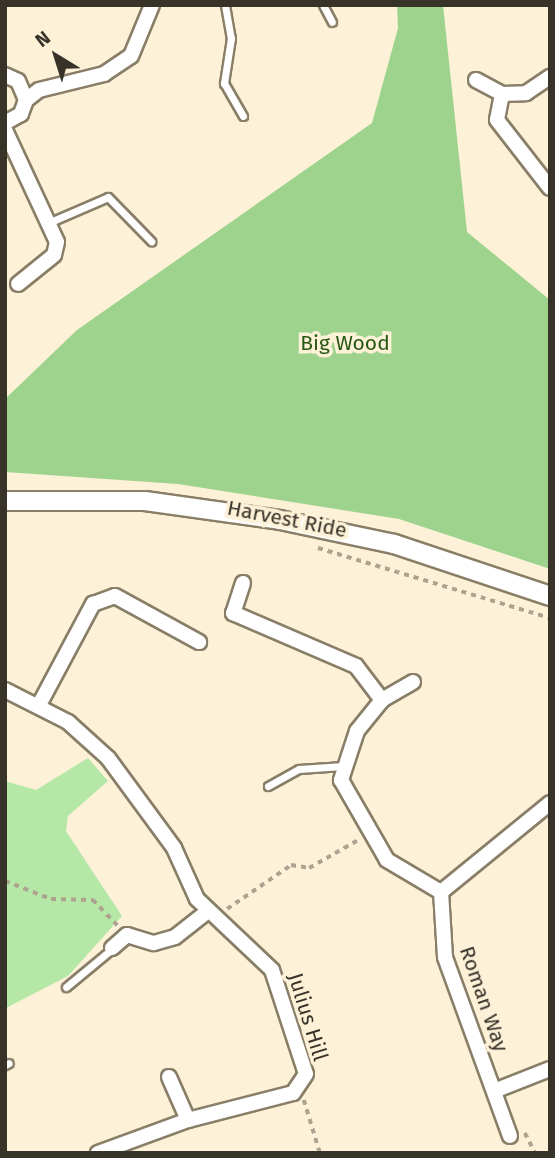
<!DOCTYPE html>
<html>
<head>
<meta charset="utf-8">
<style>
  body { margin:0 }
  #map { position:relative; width:555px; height:1158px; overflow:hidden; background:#fdf1d8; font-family:"Fira Sans",sans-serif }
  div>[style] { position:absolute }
  .green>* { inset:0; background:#b5e8a6 }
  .forest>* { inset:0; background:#9ed38e }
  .path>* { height:3.5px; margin-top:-1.75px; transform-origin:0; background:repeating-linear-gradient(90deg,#aca390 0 5px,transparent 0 10px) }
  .roads { filter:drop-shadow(2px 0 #897e67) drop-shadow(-2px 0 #897e67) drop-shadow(0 2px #897e67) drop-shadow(0 -2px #897e67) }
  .service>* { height:7px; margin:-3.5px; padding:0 3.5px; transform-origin:3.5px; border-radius:3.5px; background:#fff }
  .minor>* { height:14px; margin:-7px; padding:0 7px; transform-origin:7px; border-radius:7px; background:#fff }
  .tertiary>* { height:18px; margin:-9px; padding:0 9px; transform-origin:9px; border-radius:9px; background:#fff }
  span { translate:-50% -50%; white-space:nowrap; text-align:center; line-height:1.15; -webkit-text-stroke:7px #fdf1d8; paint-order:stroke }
  .park-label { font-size:21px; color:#275814 }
  .street-label { font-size:21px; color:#373329 }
  .frame { position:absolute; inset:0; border:7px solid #373329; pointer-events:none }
  .north { position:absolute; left:21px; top:21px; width:70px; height:70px; -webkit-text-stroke:5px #fdf1d8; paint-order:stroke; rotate:322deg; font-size:19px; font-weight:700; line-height:28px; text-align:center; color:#373329 }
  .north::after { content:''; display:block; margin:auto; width:24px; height:32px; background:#373329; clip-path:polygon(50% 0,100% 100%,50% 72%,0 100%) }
</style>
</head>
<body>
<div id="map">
  <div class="green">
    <div style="clip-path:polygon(88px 758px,108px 781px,68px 816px,66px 831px,122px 916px,68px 976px,6px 1008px,5px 781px,36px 790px)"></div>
  </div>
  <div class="forest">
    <div style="clip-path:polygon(397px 5px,443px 5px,467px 232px,550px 300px,550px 569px,399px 519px,178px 484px,5px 472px,5px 399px,77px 330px,372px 123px,398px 28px)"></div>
  </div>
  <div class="path">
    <div style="left:318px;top:548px;width:242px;rotate:16.8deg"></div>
    <div style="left:5px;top:881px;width:49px;rotate:21.4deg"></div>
    <div style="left:51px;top:899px;width:42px;rotate:1.4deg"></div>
    <div style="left:93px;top:900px;width:36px;rotate:46deg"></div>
    <div style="left:227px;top:909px;width:78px;rotate:-34.5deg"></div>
    <div style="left:291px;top:865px;width:18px;rotate:9deg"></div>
    <div style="left:309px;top:868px;width:56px;rotate:-29.7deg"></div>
    <div style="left:304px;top:1100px;width:55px;rotate:73.2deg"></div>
    <div style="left:525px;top:1133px;width:22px;rotate:63deg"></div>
  </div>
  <div class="roads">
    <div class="service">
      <div style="left:225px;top:5px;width:34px;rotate:80deg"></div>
      <div style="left:231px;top:38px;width:46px;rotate:98.8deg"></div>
      <div style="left:224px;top:83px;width:38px;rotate:60deg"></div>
      <div style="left:323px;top:5px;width:19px;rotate:62deg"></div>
      <div style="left:48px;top:223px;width:65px;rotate:-23.4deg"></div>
      <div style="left:108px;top:197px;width:62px;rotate:45.7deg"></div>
      <div style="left:268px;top:786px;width:35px;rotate:-29deg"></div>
      <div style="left:299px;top:769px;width:44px;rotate:-3.9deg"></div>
      <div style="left:66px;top:987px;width:60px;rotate:-39.6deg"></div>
      <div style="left:5px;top:1065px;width:4px;rotate:-27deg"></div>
    </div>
    <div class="minor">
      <div style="left:5px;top:75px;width:14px;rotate:25deg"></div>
      <div style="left:18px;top:81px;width:21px;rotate:67deg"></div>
      <div style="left:26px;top:100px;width:15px;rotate:110deg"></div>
      <div style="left:21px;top:114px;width:18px;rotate:151deg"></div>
      <div style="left:476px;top:80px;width:30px;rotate:28deg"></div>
      <div style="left:502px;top:94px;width:24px;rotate:-2deg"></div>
      <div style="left:526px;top:93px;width:29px;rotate:-34deg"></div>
      <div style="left:502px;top:94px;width:26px;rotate:101deg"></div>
      <div style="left:497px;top:120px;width:86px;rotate:52.1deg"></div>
      <div style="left:26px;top:100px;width:16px;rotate:-38deg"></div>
      <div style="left:39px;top:90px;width:67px;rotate:-13.8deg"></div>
      <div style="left:104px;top:74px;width:32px;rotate:-34deg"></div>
      <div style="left:131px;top:56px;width:55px;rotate:-67.6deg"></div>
      <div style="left:5px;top:130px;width:123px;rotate:65.1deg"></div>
      <div style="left:57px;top:242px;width:13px;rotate:103deg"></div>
      <div style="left:54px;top:255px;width:46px;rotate:141.1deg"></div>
      <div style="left:243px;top:583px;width:32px;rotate:108deg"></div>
      <div style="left:233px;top:613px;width:134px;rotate:23.3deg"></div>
      <div style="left:356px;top:666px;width:43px;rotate:52.6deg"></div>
      <div style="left:413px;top:682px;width:36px;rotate:150deg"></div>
      <div style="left:382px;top:700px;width:40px;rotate:129deg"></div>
      <div style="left:357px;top:731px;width:52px;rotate:108.1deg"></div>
      <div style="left:341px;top:780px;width:92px;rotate:60.1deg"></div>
      <div style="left:387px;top:860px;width:63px;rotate:30.7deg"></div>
      <div style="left:5px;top:690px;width:71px;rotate:26.9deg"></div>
      <div style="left:68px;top:722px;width:54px;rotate:42deg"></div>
      <div style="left:108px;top:758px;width:112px;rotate:53.7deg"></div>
      <div style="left:174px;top:848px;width:56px;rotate:65.7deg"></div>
      <div style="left:197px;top:899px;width:103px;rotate:43.4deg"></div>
      <div style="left:272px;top:970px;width:109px;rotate:71.9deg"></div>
      <div style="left:306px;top:1074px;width:23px;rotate:124deg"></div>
      <div style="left:293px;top:1093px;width:108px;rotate:165.6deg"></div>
      <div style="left:188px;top:1120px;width:96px;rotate:159.9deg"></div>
      <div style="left:39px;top:705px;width:115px;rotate:-61.9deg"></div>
      <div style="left:93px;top:604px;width:23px;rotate:-20deg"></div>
      <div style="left:115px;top:596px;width:96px;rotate:28.7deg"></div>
      <div style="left:112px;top:948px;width:20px;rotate:-41deg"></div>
      <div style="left:127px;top:935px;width:28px;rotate:17deg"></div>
      <div style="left:154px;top:943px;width:22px;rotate:-16deg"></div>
      <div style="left:175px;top:937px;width:42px;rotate:-38.2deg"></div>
      <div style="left:169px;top:1077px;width:47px;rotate:66.2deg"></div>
      <div style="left:494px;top:1091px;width:60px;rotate:-21.4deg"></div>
      <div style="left:510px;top:1136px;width:190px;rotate:-110deg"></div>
      <div style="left:445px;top:957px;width:65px;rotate:-93.5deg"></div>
      <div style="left:441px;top:892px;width:141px;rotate:-39.2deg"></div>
    </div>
    <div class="tertiary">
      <div style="left:5px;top:501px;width:140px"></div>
      <div style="left:145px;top:501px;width:136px;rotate:8deg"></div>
      <div style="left:280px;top:520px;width:116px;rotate:11.9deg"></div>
      <div style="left:394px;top:544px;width:164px;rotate:18.4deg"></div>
    </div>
  </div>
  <div class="park-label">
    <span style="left:345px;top:343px">Big Wood</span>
  </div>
  <div class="street-label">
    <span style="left:287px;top:519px;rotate:11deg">Harvest Ride</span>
    <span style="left:484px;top:999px;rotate:71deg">Roman Way</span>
    <span style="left:308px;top:1017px;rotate:73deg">Julius Hill</span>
  </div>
  <div class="frame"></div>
  <div class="north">N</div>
</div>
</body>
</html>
